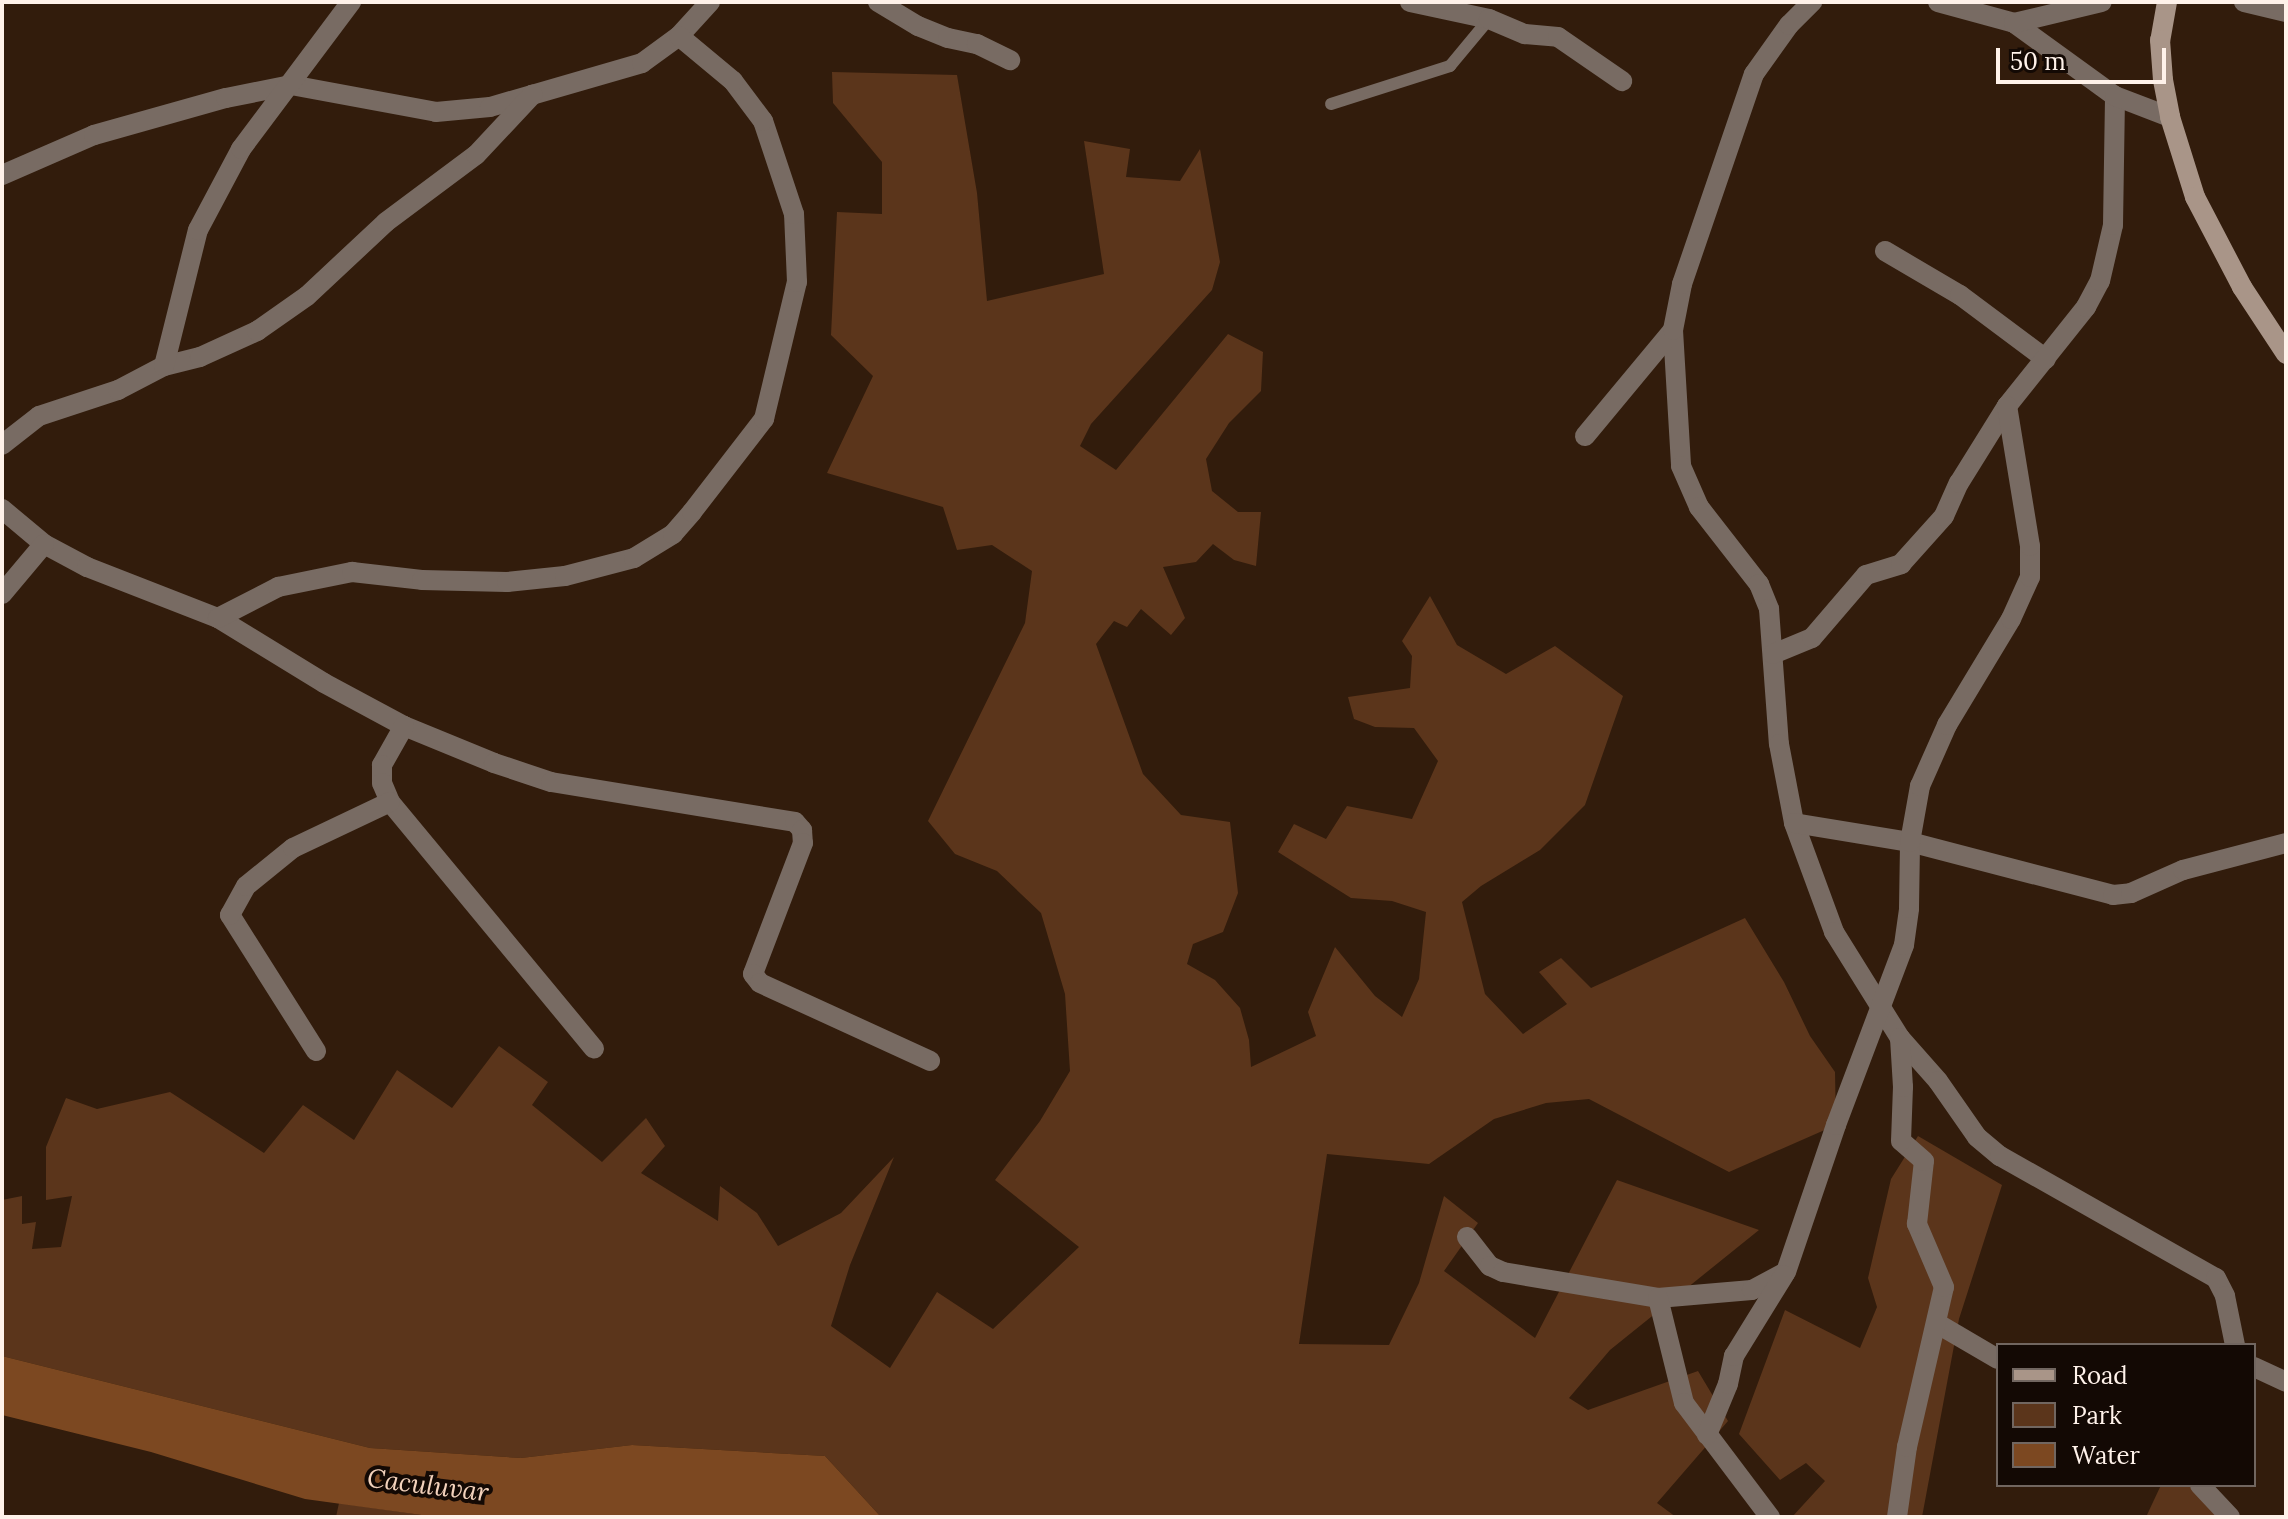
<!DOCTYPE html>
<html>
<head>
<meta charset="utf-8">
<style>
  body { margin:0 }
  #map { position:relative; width:2288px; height:1519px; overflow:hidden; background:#321c0c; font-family:Lora,serif }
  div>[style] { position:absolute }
  .green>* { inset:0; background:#5b351b }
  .water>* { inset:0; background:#7c4821 }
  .service>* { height:12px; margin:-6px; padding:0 6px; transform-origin:6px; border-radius:6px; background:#786b63 }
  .minor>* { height:20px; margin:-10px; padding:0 10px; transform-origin:10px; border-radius:10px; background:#786b63 }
  .tertiary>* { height:20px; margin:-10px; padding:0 10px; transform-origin:10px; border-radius:10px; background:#786b63 }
  .secondary>* { height:20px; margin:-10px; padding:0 10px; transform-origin:10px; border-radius:10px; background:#a99588 }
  span { translate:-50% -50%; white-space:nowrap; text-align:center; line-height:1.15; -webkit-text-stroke:8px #130904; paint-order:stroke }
  .water-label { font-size:26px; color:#f3d2bc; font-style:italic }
  .frame { position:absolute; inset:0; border:4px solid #fff2ea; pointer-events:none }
  .legend { position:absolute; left:1996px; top:1343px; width:260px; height:144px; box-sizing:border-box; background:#130904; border:2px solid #716660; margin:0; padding:10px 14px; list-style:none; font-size:24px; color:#fff2ea }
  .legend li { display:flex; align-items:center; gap:16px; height:40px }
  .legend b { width:40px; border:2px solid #716660 }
  .scale { position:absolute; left:1996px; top:48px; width:170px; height:36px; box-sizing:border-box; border:4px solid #fff2ea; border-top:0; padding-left:10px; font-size:24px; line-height:28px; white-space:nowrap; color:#fff2ea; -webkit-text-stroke:6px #130904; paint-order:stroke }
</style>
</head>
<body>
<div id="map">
  <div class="green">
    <div style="clip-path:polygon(832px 72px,957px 75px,977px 193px,987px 301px,1104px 274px,1084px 141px,1130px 149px,1126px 177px,1180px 181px,1200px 149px,1220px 262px,1212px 290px,1091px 424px,1080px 446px,1116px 470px,1228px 334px,1263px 352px,1261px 391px,1229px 423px,1206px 459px,1212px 491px,1238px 512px,1261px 512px,1256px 566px,1234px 560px,1213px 544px,1196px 562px,1163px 567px,1185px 618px,1171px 635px,1141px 609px,1127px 627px,1114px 621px,1096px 644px,1143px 774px,1181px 815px,1230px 822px,1238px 893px,1223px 932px,1193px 944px,1187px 964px,1215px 980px,1240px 1008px,1249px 1040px,1251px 1067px,1316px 1036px,1308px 1012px,1335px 947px,1375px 996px,1402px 1017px,1419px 979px,1426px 912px,1392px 901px,1351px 898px,1278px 852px,1294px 824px,1326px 839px,1347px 806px,1412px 819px,1438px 761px,1414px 728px,1375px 727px,1354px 719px,1348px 697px,1410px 688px,1412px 656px,1402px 641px,1430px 596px,1457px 645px,1506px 674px,1555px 646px,1623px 696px,1585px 805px,1540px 850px,1481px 886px,1462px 902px,1485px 994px,1523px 1034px,1567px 1004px,1539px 972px,1561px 958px,1591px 988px,1745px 918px,1784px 982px,1810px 1036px,1835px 1072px,1836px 1125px,1729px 1172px,1589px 1099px,1546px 1103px,1494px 1119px,1429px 1164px,1327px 1154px,1299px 1344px,1389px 1345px,1419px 1283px,1444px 1196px,1478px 1223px,1444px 1271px,1535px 1338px,1617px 1180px,1759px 1230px,1610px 1350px,1569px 1398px,1588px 1410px,1698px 1371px,1728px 1421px,1657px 1503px,1676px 1517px,881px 1517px,825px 1456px,632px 1445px,521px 1458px,370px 1448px,2px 1356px,2px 1200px,22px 1196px,22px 1224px,36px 1222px,32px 1249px,61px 1247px,72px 1196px,46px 1200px,46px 1147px,66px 1098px,97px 1109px,170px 1092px,264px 1153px,303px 1105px,354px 1140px,397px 1070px,452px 1108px,499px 1046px,548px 1082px,532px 1105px,602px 1162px,646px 1118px,665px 1146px,641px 1173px,718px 1221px,720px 1186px,757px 1213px,778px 1246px,841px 1213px,894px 1157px,850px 1265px,831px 1326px,890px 1368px,937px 1292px,993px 1329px,1079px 1247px,995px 1180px,1040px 1121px,1070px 1071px,1065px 994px,1041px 913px,997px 871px,955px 854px,928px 821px,1025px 623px,1032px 571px,992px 545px,957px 550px,943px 507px,827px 473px,873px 376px,831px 335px,837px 212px,882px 214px,882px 162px,833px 103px)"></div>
    <div style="clip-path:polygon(1918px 1136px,2002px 1185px,1959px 1319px,1922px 1517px,1792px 1517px,1825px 1481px,1806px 1463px,1780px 1480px,1739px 1434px,1785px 1310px,1860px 1348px,1877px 1307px,1868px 1278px,1891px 1179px)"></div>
    <div style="clip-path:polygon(2161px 1485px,2200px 1485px,2230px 1517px,2146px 1517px)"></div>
    <div style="clip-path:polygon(339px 1503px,436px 1517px,336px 1517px)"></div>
  </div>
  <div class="water">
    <div style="clip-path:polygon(2px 1356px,370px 1448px,521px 1458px,632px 1445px,825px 1456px,881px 1517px,436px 1517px,305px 1499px,151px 1452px,2px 1415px)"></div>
  </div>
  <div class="service">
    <div style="left:1331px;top:104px;width:125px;rotate:-17.7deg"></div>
    <div style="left:1450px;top:66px;width:61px;rotate:-50.3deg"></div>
  </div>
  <div class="minor">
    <div style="left:878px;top:2px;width:47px;rotate:31deg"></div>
    <div style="left:918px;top:26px;width:32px;rotate:22deg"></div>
    <div style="left:948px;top:38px;width:30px;rotate:12deg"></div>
    <div style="left:977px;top:44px;width:37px;rotate:26deg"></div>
    <div style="left:1410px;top:2px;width:81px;rotate:12.1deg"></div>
    <div style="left:1489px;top:19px;width:39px;rotate:23deg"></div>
    <div style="left:1525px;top:34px;width:33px;rotate:5deg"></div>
    <div style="left:1558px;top:37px;width:78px;rotate:34.5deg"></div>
    <div style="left:2244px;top:2px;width:43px;rotate:13.4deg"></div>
    <div style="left:2px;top:175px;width:100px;rotate:-23.5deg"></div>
    <div style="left:94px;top:135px;width:137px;rotate:-15.7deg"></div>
    <div style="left:226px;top:98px;width:66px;rotate:-11.3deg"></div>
    <div style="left:291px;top:85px;width:147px;rotate:10.5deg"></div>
    <div style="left:436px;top:112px;width:54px;rotate:-5.3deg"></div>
    <div style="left:490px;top:107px;width:158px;rotate:-16.1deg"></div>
    <div style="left:642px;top:63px;width:46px;rotate:-36.1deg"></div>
    <div style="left:679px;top:36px;width:46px;rotate:-47.6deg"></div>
    <div style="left:1885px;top:251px;width:87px;rotate:30.4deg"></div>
    <div style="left:1960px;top:295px;width:107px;rotate:36.7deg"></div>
    <div style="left:1673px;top:330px;width:136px;rotate:86.6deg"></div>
    <div style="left:1681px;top:466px;width:45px;rotate:66.3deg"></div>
    <div style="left:1699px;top:507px;width:98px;rotate:52.1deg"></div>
    <div style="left:1759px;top:584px;width:27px;rotate:68deg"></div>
    <div style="left:1769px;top:609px;width:135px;rotate:85.8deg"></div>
    <div style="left:1779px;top:744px;width:80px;rotate:79.2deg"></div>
    <div style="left:1794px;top:823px;width:116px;rotate:69.8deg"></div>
    <div style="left:1834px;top:932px;width:125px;rotate:58.1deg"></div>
    <div style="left:1900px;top:1038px;width:57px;rotate:48.5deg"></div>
    <div style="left:1938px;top:1081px;width:68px;rotate:55.1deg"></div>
    <div style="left:1977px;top:1137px;width:30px;rotate:40deg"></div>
    <div style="left:2000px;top:1156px;width:248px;rotate:29.5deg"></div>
    <div style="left:2216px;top:1278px;width:20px;rotate:63deg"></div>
    <div style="left:2225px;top:1296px;width:50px;rotate:78.5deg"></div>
    <div style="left:164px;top:366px;width:37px;rotate:-14deg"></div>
    <div style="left:200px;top:357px;width:63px;rotate:-24.5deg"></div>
    <div style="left:257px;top:331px;width:61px;rotate:-35deg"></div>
    <div style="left:307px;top:296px;width:108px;rotate:-43.1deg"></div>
    <div style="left:386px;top:222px;width:112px;rotate:-36.7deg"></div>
    <div style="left:476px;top:155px;width:83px;rotate:-46.9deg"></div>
    <div style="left:1585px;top:436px;width:138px;rotate:-50.3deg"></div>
    <div style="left:1673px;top:330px;width:47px;rotate:-78.9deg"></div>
    <div style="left:1682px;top:284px;width:222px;rotate:-71.1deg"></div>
    <div style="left:1754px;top:74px;width:60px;rotate:-54.5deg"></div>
    <div style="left:1789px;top:25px;width:33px;rotate:-45deg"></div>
    <div style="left:2px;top:445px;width:47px;rotate:-38.1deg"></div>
    <div style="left:39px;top:416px;width:83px;rotate:-18.2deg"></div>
    <div style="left:118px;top:390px;width:52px;rotate:-27.6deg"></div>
    <div style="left:164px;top:366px;width:140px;rotate:-76deg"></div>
    <div style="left:198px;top:230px;width:92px;rotate:-62deg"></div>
    <div style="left:241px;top:149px;width:184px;rotate:-53.2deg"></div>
    <div style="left:2px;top:509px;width:55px;rotate:39.8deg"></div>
    <div style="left:44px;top:544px;width:49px;rotate:28.1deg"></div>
    <div style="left:87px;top:567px;width:141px;rotate:21.3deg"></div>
    <div style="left:218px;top:618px;width:124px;rotate:31.5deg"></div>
    <div style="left:324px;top:683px;width:91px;rotate:28.3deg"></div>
    <div style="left:404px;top:726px;width:97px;rotate:22.3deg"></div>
    <div style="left:494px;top:763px;width:60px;rotate:18.4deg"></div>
    <div style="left:551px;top:782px;width:247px;rotate:9.3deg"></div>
    <div style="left:795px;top:822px;width:11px;rotate:49deg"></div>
    <div style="left:802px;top:830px;width:13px;rotate:86deg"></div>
    <div style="left:803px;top:843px;width:140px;rotate:110.9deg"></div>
    <div style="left:753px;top:974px;width:11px;rotate:52deg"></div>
    <div style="left:760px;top:983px;width:187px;rotate:24.6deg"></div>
    <div style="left:2px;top:594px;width:65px;rotate:-50deg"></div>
    <div style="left:218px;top:618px;width:68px;rotate:-27.3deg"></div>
    <div style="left:278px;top:587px;width:76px;rotate:-11.5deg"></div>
    <div style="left:352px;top:572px;width:70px;rotate:6.5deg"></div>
    <div style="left:422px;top:580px;width:85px;rotate:1.3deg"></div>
    <div style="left:507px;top:582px;width:58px;rotate:-5.9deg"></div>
    <div style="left:565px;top:576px;width:71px;rotate:-14.6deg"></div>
    <div style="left:634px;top:558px;width:46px;rotate:-31.6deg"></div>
    <div style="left:673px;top:534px;width:29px;rotate:-49deg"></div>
    <div style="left:692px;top:512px;width:118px;rotate:-52.3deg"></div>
    <div style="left:764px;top:419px;width:141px;rotate:-76.5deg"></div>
    <div style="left:797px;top:282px;width:68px;rotate:-92.5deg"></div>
    <div style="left:794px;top:214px;width:98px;rotate:-108.4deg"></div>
    <div style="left:763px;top:121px;width:50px;rotate:-126.9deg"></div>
    <div style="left:733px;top:81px;width:70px;rotate:-140.2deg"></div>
    <div style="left:1773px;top:654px;width:42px;rotate:-22.3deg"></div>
    <div style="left:1812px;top:638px;width:83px;rotate:-49.4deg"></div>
    <div style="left:1866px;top:575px;width:37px;rotate:-17deg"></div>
    <div style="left:1901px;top:564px;width:64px;rotate:-48.1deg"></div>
    <div style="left:1944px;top:516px;width:36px;rotate:-66deg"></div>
    <div style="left:1959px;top:483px;width:91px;rotate:-58.1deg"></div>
    <div style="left:2007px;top:406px;width:127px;rotate:-51.4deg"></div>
    <div style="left:2086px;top:307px;width:30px;rotate:-62deg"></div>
    <div style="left:2100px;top:281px;width:57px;rotate:-76.9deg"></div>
    <div style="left:2113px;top:225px;width:129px;rotate:-89.1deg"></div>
    <div style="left:404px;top:726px;width:45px;rotate:119.4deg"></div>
    <div style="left:382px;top:765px;width:18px;rotate:90deg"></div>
    <div style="left:382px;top:783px;width:21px;rotate:67deg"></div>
    <div style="left:390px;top:802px;width:320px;rotate:50.4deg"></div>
    <div style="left:1794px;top:823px;width:118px;rotate:9.3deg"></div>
    <div style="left:1910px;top:842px;width:210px;rotate:14.6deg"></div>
    <div style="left:2113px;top:895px;width:18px;rotate:-6deg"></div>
    <div style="left:2131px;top:893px;width:57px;rotate:-23.9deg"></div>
    <div style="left:2183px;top:870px;width:106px;rotate:-14.7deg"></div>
    <div style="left:316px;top:1051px;width:161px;rotate:-122.3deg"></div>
    <div style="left:230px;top:915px;width:33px;rotate:-61deg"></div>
    <div style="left:246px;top:886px;width:60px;rotate:-39deg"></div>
    <div style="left:293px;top:848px;width:107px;rotate:-25.4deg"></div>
    <div style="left:1467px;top:1237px;width:37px;rotate:52deg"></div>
    <div style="left:1490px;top:1266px;width:14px;rotate:25deg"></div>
    <div style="left:1503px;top:1272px;width:157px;rotate:9.5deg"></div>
    <div style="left:1658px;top:1298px;width:94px;rotate:-4.9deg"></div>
    <div style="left:1752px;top:1290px;width:38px;rotate:-28deg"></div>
    <div style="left:1786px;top:1272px;width:155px;rotate:-71.2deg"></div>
    <div style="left:1836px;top:1125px;width:192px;rotate:-69.3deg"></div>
    <div style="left:1904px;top:945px;width:37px;rotate:-82deg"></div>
    <div style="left:1909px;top:908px;width:66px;rotate:-89.1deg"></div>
    <div style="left:1910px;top:842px;width:57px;rotate:-79.9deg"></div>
    <div style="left:1920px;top:786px;width:67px;rotate:-66.1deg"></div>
    <div style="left:1947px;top:725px;width:124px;rotate:-58.9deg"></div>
    <div style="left:2011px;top:619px;width:46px;rotate:-65.7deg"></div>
    <div style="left:2030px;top:577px;width:31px;rotate:-90deg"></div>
    <div style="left:2030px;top:546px;width:142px;rotate:-99.3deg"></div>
    <div style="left:1658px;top:1298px;width:108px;rotate:76.1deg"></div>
    <div style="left:1684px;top:1403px;width:143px;rotate:53deg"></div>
    <div style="left:1938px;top:1324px;width:69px;rotate:30.3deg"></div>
    <div style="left:2254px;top:1367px;width:35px;rotate:25deg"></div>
    <div style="left:1707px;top:1435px;width:55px;rotate:-67.6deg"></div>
    <div style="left:1728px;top:1384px;width:29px;rotate:-78deg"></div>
    <div style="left:1734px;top:1356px;width:95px;rotate:-58.3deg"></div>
    <div style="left:2200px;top:1485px;width:44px;rotate:46.8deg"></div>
    <div style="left:1897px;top:1517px;width:71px;rotate:-81.9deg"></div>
    <div style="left:1907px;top:1447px;width:164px;rotate:-77deg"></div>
    <div style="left:1944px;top:1287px;width:69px;rotate:-113.2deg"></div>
    <div style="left:1917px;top:1224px;width:63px;rotate:-83.7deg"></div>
    <div style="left:1924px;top:1161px;width:30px;rotate:-139deg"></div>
    <div style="left:1901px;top:1141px;width:54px;rotate:-87.9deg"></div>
    <div style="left:1903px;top:1087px;width:49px;rotate:-93.5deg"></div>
  </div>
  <div class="tertiary">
    <div style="left:1938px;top:2px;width:79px;rotate:15.4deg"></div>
    <div style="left:2014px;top:23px;width:125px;rotate:35.9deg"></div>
    <div style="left:2115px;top:96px;width:59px;rotate:20.9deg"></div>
    <div style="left:2014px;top:23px;width:90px;rotate:-13.4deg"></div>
  </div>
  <div class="secondary">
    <div style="left:2167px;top:2px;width:39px;rotate:100deg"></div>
    <div style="left:2160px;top:40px;width:40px;rotate:85.7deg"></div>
    <div style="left:2163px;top:80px;width:38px;rotate:79deg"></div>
    <div style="left:2170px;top:117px;width:84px;rotate:72.6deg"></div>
    <div style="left:2195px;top:197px;width:102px;rotate:62.4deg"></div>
    <div style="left:2242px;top:287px;width:80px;rotate:56.7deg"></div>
  </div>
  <div class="water-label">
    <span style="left:428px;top:1485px;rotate:7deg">Caculuvar</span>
  </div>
  <div class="frame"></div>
  <ul class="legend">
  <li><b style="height:10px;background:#a99588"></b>Road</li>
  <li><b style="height:22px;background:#5b351b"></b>Park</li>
  <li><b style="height:22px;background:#7c4821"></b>Water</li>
  </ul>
  <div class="scale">50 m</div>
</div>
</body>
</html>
